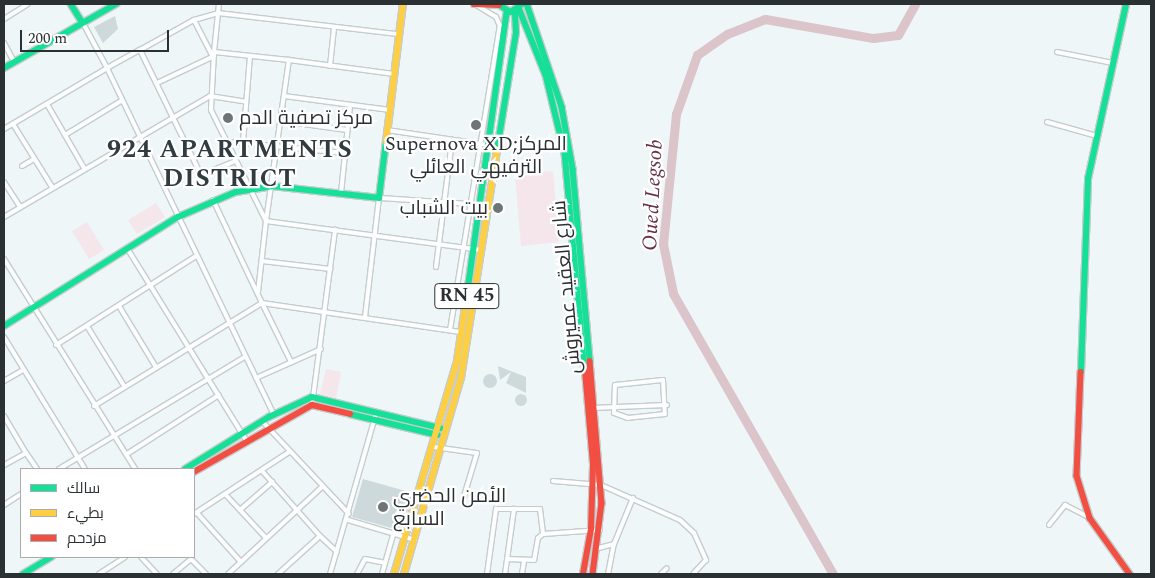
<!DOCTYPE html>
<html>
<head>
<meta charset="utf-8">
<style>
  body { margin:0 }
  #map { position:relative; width:1155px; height:578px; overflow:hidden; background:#eef6f8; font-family:Spectral,Cairo,serif }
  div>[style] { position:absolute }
  .green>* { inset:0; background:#f4e6eb }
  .river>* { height:9px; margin:-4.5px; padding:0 4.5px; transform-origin:4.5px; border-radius:4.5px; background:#dcc4cb }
  .building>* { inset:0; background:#ced9dc }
  .round { border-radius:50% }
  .roads { filter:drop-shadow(1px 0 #c6ccce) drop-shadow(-1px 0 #c6ccce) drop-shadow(0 1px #c6ccce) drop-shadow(0 -1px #c6ccce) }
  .street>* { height:4px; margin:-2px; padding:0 2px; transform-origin:2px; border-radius:2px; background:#fcfefe }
  .fast>* { height:5.5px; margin:-2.75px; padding:0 2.75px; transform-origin:2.75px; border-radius:2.75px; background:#16e098 }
  .slow>* { height:5.5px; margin:-2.75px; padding:0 2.75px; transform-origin:2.75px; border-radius:2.75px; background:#ffcf43 }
  .jam>* { height:5.5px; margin:-2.75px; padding:0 2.75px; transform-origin:2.75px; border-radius:2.75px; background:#f24e42 }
  .dots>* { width:14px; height:14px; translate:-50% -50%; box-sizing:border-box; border:2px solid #fff; border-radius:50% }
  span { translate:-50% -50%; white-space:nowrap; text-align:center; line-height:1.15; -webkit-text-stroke:4.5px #fff; paint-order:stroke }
  .shield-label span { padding:1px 4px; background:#fff; border:1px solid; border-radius:4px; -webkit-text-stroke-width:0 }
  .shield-label { font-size:19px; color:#2b3032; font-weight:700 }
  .poi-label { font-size:20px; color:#2b3032 }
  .left { translate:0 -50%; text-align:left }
  .right { translate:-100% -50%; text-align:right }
  .street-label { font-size:20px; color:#2b3032 }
  .water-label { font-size:21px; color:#663243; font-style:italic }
  .district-label { font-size:25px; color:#303c3f; font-weight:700; letter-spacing:1px }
  .frame { position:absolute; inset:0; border:5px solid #2b3032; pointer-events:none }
  .legend { position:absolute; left:20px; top:468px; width:175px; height:90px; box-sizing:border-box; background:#fff; border:1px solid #aaacad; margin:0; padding:6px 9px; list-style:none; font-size:15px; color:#2b3032 }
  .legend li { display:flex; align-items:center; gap:10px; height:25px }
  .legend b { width:25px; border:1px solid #aaacad }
  .scale { position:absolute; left:20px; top:30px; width:149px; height:22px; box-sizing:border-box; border:2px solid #2b3032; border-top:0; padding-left:6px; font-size:15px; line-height:18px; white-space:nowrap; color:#2b3032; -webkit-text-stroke:4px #fff; paint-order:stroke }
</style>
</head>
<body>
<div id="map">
  <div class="green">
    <div style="clip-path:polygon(553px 171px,559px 242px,521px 246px,515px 174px)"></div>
    <div style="clip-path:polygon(156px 203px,165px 217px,137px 234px,128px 220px)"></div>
    <div style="clip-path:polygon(87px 222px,104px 250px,89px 259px,72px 231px)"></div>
    <div style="clip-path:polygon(326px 369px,341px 372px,336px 398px,320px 394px)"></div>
  </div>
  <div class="river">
    <div style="left:833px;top:574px;width:323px;rotate:-119.7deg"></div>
    <div style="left:673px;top:293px;width:50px;rotate:-101.5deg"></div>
    <div style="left:663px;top:244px;width:131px;rotate:-84.3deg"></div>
    <div style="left:676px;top:114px;width:63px;rotate:-70.4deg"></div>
    <div style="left:697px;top:55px;width:37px;rotate:-35deg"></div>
    <div style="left:727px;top:34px;width:41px;rotate:-21.5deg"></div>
    <div style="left:765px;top:19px;width:110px;rotate:10deg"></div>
    <div style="left:873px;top:38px;width:25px;rotate:-7deg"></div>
    <div style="left:898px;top:35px;width:35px;rotate:-61deg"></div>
  </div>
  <div class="building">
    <div style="clip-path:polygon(115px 16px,118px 29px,103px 43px,94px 27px)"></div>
    <div style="clip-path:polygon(498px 366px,526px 377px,526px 393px,506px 383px,511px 372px,500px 380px)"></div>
    <div class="round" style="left:483px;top:374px;width:14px;height:14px"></div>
    <div class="round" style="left:515px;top:394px;width:12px;height:12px"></div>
    <div style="clip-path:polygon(363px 479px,413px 493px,402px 531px,352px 517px)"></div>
  </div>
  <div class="roads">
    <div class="street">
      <div style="left:4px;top:19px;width:28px;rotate:-32deg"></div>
      <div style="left:194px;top:20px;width:42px;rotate:62.8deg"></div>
      <div style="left:83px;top:23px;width:51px;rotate:61.9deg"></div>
      <div style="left:107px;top:68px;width:38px;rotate:-29deg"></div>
      <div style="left:140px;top:50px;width:139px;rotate:64deg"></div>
      <div style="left:201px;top:175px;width:37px;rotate:-22deg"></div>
      <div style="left:4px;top:43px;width:21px;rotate:62deg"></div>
      <div style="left:140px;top:50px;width:62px;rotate:-29.1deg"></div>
      <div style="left:194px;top:20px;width:25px;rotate:-16deg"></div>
      <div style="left:218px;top:13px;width:181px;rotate:6.7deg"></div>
      <div style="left:214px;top:52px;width:48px;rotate:-84.1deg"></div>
      <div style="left:1057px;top:52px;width:57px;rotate:11.1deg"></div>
      <div style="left:289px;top:60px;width:106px;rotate:7.6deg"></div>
      <div style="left:330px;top:66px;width:39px;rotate:-84deg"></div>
      <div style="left:157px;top:83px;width:63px;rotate:-25.3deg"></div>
      <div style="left:284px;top:96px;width:107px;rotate:7.5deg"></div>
      <div style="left:47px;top:104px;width:74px;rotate:60deg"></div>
      <div style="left:281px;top:121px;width:67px;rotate:7.8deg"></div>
      <div style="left:1047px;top:122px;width:52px;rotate:15.6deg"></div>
      <div style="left:13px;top:124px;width:74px;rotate:58.2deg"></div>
      <div style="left:4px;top:129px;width:120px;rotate:-30.6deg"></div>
      <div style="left:107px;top:68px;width:385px;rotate:64.3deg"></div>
      <div style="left:387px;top:130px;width:102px;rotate:8.4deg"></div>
      <div style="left:65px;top:135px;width:66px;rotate:-31.3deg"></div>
      <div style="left:225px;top:142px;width:18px;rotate:3deg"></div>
      <div style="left:243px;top:143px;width:87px;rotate:-85.4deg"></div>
      <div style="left:243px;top:143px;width:102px;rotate:5.6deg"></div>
      <div style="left:22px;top:166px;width:14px;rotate:-30deg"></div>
      <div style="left:4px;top:182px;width:30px;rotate:57deg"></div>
      <div style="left:341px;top:193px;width:87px;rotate:-84.1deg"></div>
      <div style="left:4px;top:217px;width:239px;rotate:-30.4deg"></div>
      <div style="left:210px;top:96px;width:36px;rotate:9deg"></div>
      <div style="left:127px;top:248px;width:226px;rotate:58.2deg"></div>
      <div style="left:4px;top:259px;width:248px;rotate:58deg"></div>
      <div style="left:262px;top:261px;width:69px;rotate:6.6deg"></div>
      <div style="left:436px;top:267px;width:127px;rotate:-82.8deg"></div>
      <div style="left:258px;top:292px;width:71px;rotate:-83.6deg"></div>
      <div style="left:266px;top:221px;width:163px;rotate:-81.9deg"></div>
      <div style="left:289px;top:60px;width:75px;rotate:-173.9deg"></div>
      <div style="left:214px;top:52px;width:58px;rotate:93deg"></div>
      <div style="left:211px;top:110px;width:124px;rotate:63.6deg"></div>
      <div style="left:266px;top:221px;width:217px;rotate:7.7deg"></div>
      <div style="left:262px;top:303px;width:202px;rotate:8.3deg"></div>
      <div style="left:262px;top:303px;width:66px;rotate:63.8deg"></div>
      <div style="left:119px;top:306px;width:71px;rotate:58.8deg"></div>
      <div style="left:365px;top:317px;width:120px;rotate:-83.3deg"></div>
      <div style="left:379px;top:198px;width:90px;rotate:3.8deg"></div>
      <div style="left:87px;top:326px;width:70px;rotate:58.3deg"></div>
      <div style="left:450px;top:330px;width:308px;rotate:-80.7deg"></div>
      <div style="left:500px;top:26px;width:10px;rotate:-114deg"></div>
      <div style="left:496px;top:17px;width:23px;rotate:-149deg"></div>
      <div style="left:4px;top:337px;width:155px;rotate:58.5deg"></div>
      <div style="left:56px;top:345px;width:166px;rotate:-32.4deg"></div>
      <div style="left:256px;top:378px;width:71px;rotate:-24deg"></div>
      <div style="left:663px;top:380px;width:34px;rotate:87deg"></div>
      <div style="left:665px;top:414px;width:37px;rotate:174deg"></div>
      <div style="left:628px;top:418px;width:15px;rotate:-160deg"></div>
      <div style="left:614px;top:413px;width:28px;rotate:-88deg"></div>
      <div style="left:615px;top:385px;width:48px;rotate:-5.9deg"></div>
      <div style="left:4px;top:381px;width:22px;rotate:-30deg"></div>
      <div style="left:312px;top:405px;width:177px;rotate:-82.5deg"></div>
      <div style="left:94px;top:406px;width:197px;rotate:-31.5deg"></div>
      <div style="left:262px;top:303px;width:114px;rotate:-115.4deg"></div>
      <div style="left:592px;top:408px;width:75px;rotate:-2.3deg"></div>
      <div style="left:4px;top:416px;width:43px;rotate:59.3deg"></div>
      <div style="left:26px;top:453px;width:25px;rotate:151deg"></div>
      <div style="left:262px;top:421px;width:127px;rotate:46.9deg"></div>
      <div style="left:434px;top:447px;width:43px;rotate:7.9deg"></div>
      <div style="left:477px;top:453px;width:45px;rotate:106.8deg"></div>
      <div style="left:26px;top:453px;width:19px;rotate:55deg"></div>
      <div style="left:127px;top:454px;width:109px;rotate:-32.7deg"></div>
      <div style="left:59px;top:469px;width:217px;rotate:-31.1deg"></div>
      <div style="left:263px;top:472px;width:86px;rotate:48.3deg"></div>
      <div style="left:320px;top:536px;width:57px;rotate:137.9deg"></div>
      <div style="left:553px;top:481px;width:48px;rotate:4.8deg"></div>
      <div style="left:601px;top:485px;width:86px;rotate:23.9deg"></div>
      <div style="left:680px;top:520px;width:19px;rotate:43deg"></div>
      <div style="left:694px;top:533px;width:30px;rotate:66deg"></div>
      <div style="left:706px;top:560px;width:19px;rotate:133deg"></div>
      <div style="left:226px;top:495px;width:59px;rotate:47.1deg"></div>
      <div style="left:4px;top:505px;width:20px;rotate:-33deg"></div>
      <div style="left:240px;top:510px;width:43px;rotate:-41.2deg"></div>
      <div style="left:197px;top:513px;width:66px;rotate:48.1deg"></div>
      <div style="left:194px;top:514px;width:113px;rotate:-33.1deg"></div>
      <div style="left:348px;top:520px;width:70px;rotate:16.6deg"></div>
      <div style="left:1049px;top:525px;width:26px;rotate:-51deg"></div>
      <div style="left:1065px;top:505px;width:28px;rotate:27deg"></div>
      <div style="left:543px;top:534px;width:57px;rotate:-4deg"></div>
      <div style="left:320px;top:536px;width:23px;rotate:43deg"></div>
      <div style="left:595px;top:549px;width:20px;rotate:-15deg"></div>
      <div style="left:141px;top:557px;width:23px;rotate:47deg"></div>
      <div style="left:99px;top:574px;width:31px;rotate:-33deg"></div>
      <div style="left:173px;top:574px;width:23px;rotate:-40deg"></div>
      <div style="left:191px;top:559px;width:21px;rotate:45deg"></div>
      <div style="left:228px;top:574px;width:128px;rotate:-42.8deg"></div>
      <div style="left:330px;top:574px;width:166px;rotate:-74deg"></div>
      <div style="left:357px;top:574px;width:17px;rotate:-62deg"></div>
      <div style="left:365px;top:559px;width:20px;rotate:11deg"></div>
      <div style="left:382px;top:574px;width:41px;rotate:-74.2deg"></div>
      <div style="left:487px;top:574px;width:66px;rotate:-82.1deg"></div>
      <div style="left:496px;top:509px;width:44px"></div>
      <div style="left:540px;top:509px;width:25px;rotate:83deg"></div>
      <div style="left:543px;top:534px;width:6px;rotate:141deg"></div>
      <div style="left:538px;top:538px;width:22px;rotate:100deg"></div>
      <div style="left:534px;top:560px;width:27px;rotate:-178deg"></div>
      <div style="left:505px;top:574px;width:66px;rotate:-82.1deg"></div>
      <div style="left:522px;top:574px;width:13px;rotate:-81deg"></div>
      <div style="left:608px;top:574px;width:31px;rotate:-79deg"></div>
      <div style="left:614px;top:544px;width:50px;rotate:-67.6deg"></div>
      <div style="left:661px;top:574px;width:8px;rotate:-45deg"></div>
    </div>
    <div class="fast">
      <div style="left:71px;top:4px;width:22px;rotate:58deg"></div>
      <div style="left:498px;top:4px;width:15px;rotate:32deg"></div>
      <div style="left:511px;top:12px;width:14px;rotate:-36deg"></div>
      <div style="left:527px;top:4px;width:109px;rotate:71.2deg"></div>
      <div style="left:562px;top:107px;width:63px;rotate:79.9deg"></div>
      <div style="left:573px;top:169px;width:193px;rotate:84.9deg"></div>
      <div style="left:519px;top:8px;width:72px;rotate:68.1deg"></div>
      <div style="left:546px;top:75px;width:80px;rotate:76.3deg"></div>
      <div style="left:565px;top:153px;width:219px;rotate:84.8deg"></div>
      <div style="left:4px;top:68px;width:129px;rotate:-29.7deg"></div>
      <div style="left:497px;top:150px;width:119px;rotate:-80.8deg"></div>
      <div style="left:516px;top:33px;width:22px;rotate:-93deg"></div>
      <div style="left:468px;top:287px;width:279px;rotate:-82deg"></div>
      <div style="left:4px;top:326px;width:205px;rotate:-32.1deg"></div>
      <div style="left:178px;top:217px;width:63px;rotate:-23.3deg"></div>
      <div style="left:236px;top:192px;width:36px;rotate:-9deg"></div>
      <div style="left:272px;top:186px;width:108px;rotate:6.4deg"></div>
      <div style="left:379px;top:198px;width:56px;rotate:-82.9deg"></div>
      <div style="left:1081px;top:372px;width:193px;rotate:-87.9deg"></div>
      <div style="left:1088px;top:179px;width:179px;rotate:-77.7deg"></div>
      <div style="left:350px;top:414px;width:90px;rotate:13.4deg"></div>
      <div style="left:185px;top:469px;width:99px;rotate:-31.8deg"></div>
      <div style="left:269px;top:417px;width:47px;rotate:-24.9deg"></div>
      <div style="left:312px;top:397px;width:132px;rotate:13.6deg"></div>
      <div style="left:23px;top:574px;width:33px;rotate:-31deg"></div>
    </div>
    <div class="slow">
      <div style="left:386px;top:142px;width:139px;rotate:-83deg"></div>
      <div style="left:394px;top:574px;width:222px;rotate:-73.5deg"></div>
      <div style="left:457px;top:361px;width:75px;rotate:-81.5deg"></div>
      <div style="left:404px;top:574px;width:204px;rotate:-73.8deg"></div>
      <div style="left:461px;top:378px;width:231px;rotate:-81deg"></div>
    </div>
    <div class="jam">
      <div style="left:474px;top:4px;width:25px;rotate:2deg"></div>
      <div style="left:590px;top:361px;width:143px;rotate:85.2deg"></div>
      <div style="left:602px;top:503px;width:72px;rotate:97.2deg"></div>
      <div style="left:1081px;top:372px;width:104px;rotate:92.2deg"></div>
      <div style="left:1077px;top:476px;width:44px;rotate:72.8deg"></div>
      <div style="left:1090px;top:518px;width:69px;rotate:54.5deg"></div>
      <div style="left:194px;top:472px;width:136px;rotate:-29.6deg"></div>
      <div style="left:312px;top:405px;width:39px;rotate:13deg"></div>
      <div style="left:583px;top:574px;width:46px;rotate:-79.9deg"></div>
      <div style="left:591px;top:529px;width:65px;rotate:-88.2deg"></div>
      <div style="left:593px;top:464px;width:93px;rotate:-94.9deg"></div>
    </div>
  </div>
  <div class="dots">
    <div style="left:228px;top:118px;background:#6f7577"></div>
    <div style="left:476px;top:125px;background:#6f7577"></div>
    <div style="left:498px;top:208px;background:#6f7577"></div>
    <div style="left:383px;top:507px;background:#6f7577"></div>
  </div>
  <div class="shield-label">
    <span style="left:467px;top:296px">RN 45</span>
  </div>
  <div class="poi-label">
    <span class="left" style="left:239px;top:118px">مركز تصفية الدم</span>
    <span style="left:476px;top:156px">Supernova XD;المركز<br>الترفيهي العائلي</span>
    <span class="right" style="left:488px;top:208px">بيت الشباب</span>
    <span class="left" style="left:393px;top:508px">الأمن الحضري<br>السابع</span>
  </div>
  <div class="street-label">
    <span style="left:567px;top:287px;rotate:-95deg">شارع العقيد عميروش</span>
  </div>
  <div class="water-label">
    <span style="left:653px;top:195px;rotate:-87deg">Oued Legsob</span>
  </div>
  <div class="district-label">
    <span style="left:230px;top:165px">924 APARTMENTS<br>DISTRICT</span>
  </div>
  <div class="frame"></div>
  <ul class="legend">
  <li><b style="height:6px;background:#16e098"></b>سالك</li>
  <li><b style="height:6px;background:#ffcf43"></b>بطيء</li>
  <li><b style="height:6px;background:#f24e42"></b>مزدحم</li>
  </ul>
  <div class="scale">200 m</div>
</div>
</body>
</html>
